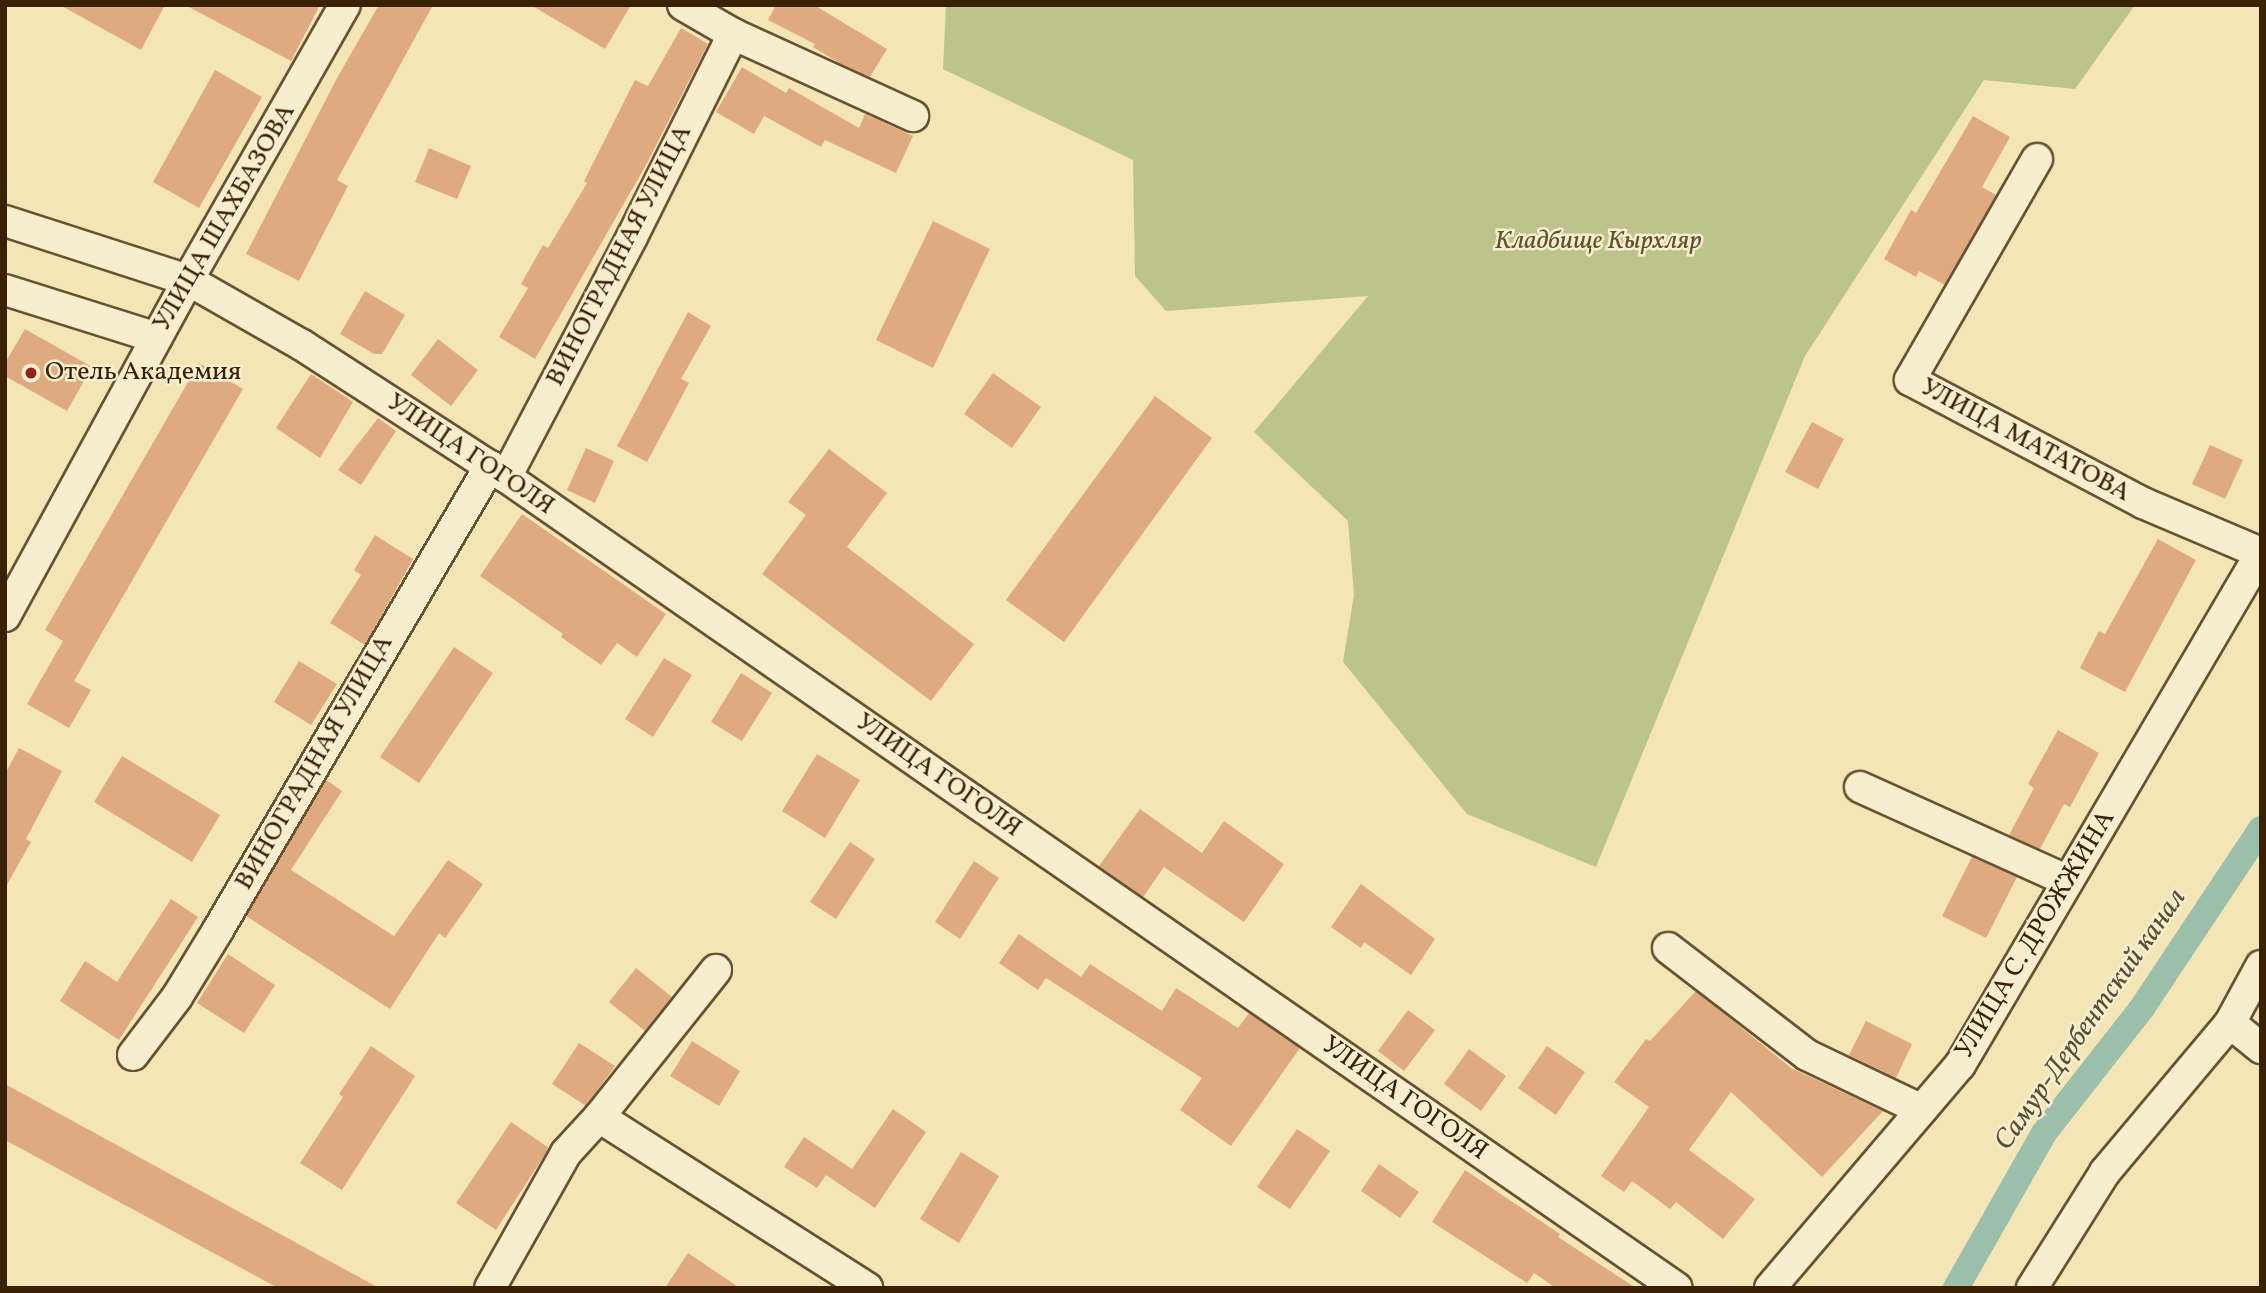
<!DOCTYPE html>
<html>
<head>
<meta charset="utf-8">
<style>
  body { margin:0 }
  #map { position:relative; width:2266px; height:1293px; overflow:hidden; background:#f3e5b5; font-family:Vollkorn,serif }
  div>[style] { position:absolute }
  .green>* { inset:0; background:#bcc48c }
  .canal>* { height:26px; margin:-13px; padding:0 13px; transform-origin:13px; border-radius:13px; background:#9bbfab }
  .building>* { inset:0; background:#e0aa81 }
  .roads { filter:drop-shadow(2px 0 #685230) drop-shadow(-2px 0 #685230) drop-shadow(0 2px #685230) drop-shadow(0 -2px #685230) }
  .minor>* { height:30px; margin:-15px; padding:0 15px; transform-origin:15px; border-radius:15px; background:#f7eecf }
  .dots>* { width:19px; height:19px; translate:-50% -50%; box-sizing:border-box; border:4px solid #f7eecf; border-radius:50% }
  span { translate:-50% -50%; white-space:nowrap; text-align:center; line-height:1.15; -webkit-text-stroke:5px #f7eecf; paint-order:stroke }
  .street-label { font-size:26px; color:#3a2103 }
  .park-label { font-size:26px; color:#61522c; font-style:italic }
  .poi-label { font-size:26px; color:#3a2103 }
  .left { translate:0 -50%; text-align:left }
  .water-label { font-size:28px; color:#575035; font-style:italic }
  .frame { position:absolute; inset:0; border:7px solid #3a2103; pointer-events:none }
</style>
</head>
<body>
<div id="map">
  <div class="green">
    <div style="clip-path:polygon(946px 5px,2135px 5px,2075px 89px,1984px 80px,1805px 356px,1596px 867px,1467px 814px,1343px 662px,1354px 595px,1348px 521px,1254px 432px,1368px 296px,1166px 311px,1135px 276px,1133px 160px,943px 69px)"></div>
  </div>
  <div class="canal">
    <div style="left:1956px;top:1288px;width:178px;rotate:-60.4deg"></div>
    <div style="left:2044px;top:1133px;width:159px;rotate:-51.9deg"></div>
    <div style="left:2142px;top:1008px;width:215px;rotate:-56.4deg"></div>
  </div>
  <div class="building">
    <div style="clip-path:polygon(60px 5px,165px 5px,141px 50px)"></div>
    <div style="clip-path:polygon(185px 5px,320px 5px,291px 61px)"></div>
    <div style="clip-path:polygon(379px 5px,433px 5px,337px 180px,348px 186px,299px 281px,246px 254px,337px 78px)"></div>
    <div style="clip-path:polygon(531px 5px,631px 5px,605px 49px)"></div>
    <div style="clip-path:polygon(776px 5px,814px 5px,887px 49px,870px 77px,841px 64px,813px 47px,815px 44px,768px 20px)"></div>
    <div style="clip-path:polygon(681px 28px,708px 44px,646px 165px,535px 359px,499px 337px,528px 288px,521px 284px,543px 245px,548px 248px,587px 183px,584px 181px,635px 80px,648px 86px)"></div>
    <div style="clip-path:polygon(742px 67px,786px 93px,789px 88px,859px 128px,865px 114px,913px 136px,896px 173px,825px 140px,821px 147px,764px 116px,754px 134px,716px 112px)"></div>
    <div style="clip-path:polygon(215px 70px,262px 97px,199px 208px,153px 182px)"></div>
    <div style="clip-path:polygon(1973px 116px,2010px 137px,1982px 187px,1996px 195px,1945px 285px,1919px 271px,1916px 277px,1884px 259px,1911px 210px,1916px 213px)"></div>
    <div style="clip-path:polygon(429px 148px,471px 166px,457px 199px,415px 182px)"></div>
    <div style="clip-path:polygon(933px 221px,990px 249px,933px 368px,876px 340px)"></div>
    <div style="clip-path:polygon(365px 291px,405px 315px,382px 354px,374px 354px,340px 334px)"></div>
    <div style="clip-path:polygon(688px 312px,711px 326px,681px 379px,689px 383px,647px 462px,617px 446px)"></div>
    <div style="clip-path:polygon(25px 329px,92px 367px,67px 411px,5px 376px,5px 363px)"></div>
    <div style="clip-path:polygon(438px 339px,478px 370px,451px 406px,411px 375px)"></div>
    <div style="clip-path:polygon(199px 363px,243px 389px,74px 681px,91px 690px,69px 728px,27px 704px,63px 641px,45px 630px)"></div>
    <div style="clip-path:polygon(993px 373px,1041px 407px,1012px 448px,964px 414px)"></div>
    <div style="clip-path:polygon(311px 374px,353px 402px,320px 458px,276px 428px)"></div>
    <div style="clip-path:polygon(1155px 396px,1212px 438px,1064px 642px,1006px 600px)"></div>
    <div style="clip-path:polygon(378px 418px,396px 431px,361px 485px,338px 470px)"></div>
    <div style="clip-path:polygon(1812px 422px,1844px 439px,1818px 489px,1785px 472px)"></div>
    <div style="clip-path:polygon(2210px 445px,2243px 460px,2225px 499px,2192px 484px)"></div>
    <div style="clip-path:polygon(586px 448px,614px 461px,595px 503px,567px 490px)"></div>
    <div style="clip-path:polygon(829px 449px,887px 493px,847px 547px,974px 644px,931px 701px,762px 574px,806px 515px,788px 502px)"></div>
    <div style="clip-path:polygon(522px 514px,666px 614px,637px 657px,617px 643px,601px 665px,561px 637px,563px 634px,480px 576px)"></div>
    <div style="clip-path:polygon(375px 535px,413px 559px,365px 645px,330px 623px,361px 575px,354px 570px)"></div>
    <div style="clip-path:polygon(2158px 539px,2196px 560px,2125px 692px,2080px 668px,2099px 631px,2105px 634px)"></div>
    <div style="clip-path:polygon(454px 647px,493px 673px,419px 783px,380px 757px)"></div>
    <div style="clip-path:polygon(664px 658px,692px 675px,653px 737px,625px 719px)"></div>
    <div style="clip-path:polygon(299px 661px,337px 684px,311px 725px,274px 702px)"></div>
    <div style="clip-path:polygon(741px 673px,772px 693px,742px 741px,711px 722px)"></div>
    <div style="clip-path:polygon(2058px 730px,2099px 753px,2070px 807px,2064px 804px,2040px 849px,2009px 835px,2034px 788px,2028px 784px)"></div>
    <div style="clip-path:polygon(19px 748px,62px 771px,26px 839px,31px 842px,5px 888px,5px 774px)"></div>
    <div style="clip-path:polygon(817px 754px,860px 780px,825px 838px,782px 811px)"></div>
    <div style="clip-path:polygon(122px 756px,220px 815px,192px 862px,94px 802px)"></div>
    <div style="clip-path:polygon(326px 780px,342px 791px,291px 870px,394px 936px,448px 860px,483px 884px,445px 938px,439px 933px,390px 1009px,246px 916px)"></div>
    <div style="clip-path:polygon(1140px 809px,1202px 853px,1224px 821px,1284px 864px,1244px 922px,1164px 867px,1143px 897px,1099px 866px)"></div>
    <div style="clip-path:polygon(850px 842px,875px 859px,836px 919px,810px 902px)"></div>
    <div style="clip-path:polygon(1972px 857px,2017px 877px,1986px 938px,1942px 916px)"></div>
    <div style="clip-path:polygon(974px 861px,999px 878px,960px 939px,935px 922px)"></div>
    <div style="clip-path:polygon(1361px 884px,1435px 939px,1411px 975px,1364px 942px,1361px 948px,1331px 927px)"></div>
    <div style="clip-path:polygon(171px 899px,198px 917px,119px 1040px,60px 1001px,85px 961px,117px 982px)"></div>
    <div style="clip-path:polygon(1019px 934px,1081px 977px,1090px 964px,1162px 1011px,1176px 988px,1238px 1028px,1249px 1013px,1300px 1048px,1231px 1146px,1180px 1110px,1202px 1078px,1046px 978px,1038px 990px,999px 963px)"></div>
    <div style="clip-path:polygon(228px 954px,275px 985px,244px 1033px,197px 1003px)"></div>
    <div style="clip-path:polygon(636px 968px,672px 997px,645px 1031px,609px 1002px)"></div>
    <div style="clip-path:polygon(1696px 991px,1791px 1068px,1883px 1111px,1822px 1177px,1731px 1092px,1689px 1150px,1755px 1199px,1723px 1239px,1676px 1202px,1670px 1209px,1632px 1181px,1624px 1192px,1601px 1176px,1649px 1107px,1614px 1082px,1646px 1039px,1650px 1041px)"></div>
    <div style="clip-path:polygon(1408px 1010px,1435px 1030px,1404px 1071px,1378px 1051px)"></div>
    <div style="clip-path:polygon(1866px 1021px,1912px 1044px,1896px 1078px,1849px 1055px)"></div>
    <div style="clip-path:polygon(692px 1041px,740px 1071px,719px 1106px,670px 1076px)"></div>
    <div style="clip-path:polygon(579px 1043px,615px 1066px,586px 1106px,552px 1084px)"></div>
    <div style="clip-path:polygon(371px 1046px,415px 1076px,342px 1190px,300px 1163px,343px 1097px,339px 1094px)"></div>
    <div style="clip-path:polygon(1547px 1046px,1585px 1072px,1556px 1115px,1518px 1088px)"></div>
    <div style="clip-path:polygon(1469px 1049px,1506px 1076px,1481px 1111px,1444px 1084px)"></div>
    <div style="clip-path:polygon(5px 1084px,379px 1288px,278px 1288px,5px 1140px)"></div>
    <div style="clip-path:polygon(893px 1109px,926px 1132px,875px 1208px,826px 1175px,817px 1188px,784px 1167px,804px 1137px,852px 1169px)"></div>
    <div style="clip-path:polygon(511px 1122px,549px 1148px,496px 1230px,456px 1203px)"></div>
    <div style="clip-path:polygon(1297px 1129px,1330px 1151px,1290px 1209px,1257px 1187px)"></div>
    <div style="clip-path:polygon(961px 1152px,999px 1176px,959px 1243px,920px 1219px)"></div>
    <div style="clip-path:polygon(1379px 1164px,1419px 1192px,1400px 1218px,1361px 1191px)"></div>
    <div style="clip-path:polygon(1465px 1170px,1560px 1234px,1558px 1237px,1636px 1288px,1556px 1288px,1534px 1273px,1527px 1283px,1432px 1222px)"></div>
    <div style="clip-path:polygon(688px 1253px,740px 1288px,665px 1288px)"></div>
  </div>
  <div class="roads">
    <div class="minor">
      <div style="left:683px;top:5px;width:58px;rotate:30.1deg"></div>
      <div style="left:733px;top:34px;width:198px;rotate:24.5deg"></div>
      <div style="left:2037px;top:159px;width:255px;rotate:119.9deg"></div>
      <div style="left:1910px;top:380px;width:263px;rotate:27.8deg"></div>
      <div style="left:2143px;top:503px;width:128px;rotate:23deg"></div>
      <div style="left:5px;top:221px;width:192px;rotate:17.9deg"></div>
      <div style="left:188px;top:280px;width:131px;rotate:29.7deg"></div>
      <div style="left:302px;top:345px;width:243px;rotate:32.9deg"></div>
      <div style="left:506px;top:477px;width:1424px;rotate:34.71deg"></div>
      <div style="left:5px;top:290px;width:159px;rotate:17.5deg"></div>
      <div style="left:506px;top:477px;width:271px;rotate:-62.3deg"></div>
      <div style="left:632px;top:237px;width:227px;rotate:-63.5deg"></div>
      <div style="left:5px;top:616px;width:383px;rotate:-61.4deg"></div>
      <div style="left:188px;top:280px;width:317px;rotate:-60.3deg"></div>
      <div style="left:1860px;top:787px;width:228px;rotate:24.3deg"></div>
      <div style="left:1668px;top:948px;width:175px;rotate:37.6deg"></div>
      <div style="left:1807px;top:1055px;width:127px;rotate:25.6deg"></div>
      <div style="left:2230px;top:1023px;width:40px;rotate:39deg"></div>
      <div style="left:133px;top:1055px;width:73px;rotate:-52.8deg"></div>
      <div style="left:177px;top:997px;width:79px;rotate:-58.5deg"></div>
      <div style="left:218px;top:930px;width:538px;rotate:-59.62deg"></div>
      <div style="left:599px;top:1117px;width:318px;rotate:32.5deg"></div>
      <div style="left:490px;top:1288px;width:155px;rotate:-60.6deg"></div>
      <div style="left:566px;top:1153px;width:49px;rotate:-47.5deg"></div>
      <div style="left:599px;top:1117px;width:188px;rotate:-51.5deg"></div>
      <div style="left:1770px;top:1288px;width:293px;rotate:-49.6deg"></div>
      <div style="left:1960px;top:1065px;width:594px;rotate:-59.55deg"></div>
      <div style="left:2032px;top:1288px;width:137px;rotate:-57.8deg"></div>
      <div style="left:2105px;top:1172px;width:194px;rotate:-50deg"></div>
      <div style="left:2230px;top:1023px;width:65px;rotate:-61.5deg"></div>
    </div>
  </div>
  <div class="dots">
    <div style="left:31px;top:373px;background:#8f2418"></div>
  </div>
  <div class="street-label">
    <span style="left:225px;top:218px;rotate:-60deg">УЛИЦА ШАХБАЗОВА</span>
    <span style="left:620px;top:256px;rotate:-63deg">ВИНОГРАДНАЯ УЛИЦА</span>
    <span style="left:2025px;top:441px;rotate:28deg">УЛИЦА МАТАТОВА</span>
    <span style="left:470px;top:455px;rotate:34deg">УЛИЦА ГОГОЛЯ</span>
    <span style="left:315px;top:763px;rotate:-60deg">ВИНОГРАДНАЯ УЛИЦА</span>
    <span style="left:938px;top:776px;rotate:35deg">УЛИЦА ГОГОЛЯ</span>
    <span style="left:2036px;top:935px;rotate:-59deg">УЛИЦА С. ДРОЖЖИНА</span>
    <span style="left:1404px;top:1099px;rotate:35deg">УЛИЦА ГОГОЛЯ</span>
  </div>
  <div class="park-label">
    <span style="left:1598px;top:242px">Кладбище Кырхляр</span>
  </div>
  <div class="poi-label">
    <span class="left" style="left:45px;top:373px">Отель Академия</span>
  </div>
  <div class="water-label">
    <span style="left:2091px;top:1020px;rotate:-55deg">Самур-Дербентский канал</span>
  </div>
  <div class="frame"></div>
</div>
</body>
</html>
